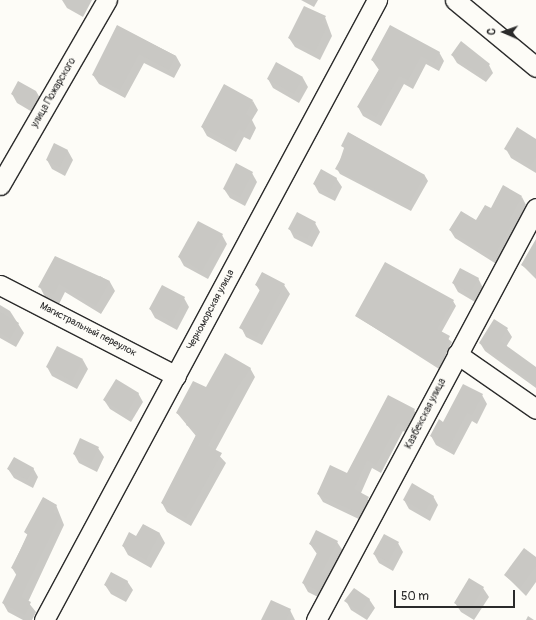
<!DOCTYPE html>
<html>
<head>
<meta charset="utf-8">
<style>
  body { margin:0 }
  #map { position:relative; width:536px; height:620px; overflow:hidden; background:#fdfcf7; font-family:Pangolin,sans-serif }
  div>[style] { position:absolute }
  .shadow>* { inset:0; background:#0003 }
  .building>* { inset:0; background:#c9c8c4 }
  .roads { filter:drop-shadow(1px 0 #2b2b2b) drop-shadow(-1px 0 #2b2b2b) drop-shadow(0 1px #2b2b2b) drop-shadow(0 -1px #2b2b2b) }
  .street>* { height:19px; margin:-9.5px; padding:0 9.5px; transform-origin:9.5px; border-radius:9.5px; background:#fdfcf7 }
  span { translate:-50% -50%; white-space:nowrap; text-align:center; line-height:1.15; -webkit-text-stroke:3px #fdfcf7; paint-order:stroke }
  .street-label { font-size:10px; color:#2b2b2b }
  .north { position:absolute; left:484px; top:12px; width:40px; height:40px; -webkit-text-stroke:3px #fdfcf7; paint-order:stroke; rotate:272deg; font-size:11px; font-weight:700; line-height:16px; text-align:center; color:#2b2b2b }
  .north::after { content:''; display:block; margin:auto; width:14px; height:18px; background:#2b2b2b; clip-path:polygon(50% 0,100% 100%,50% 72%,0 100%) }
  .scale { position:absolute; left:394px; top:590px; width:121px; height:18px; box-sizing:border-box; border:2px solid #2b2b2b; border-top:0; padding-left:5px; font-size:12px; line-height:14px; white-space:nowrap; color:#2b2b2b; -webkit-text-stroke:3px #fdfcf7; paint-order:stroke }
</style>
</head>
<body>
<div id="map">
  <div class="shadow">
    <div style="clip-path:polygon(62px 0,92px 0,83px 17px,67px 8px)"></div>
    <div style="clip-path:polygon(301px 0,318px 0,314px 7px)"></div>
    <div style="clip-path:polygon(325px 17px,332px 36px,320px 60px,295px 47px,289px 38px)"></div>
    <div style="clip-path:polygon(117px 26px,176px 56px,181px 65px,174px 78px,144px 63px,125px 98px,99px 84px,93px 75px)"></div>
    <div style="clip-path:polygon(439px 52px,444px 61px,439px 71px,426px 64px,413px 89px,404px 84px,381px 126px,363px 116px,358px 107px,379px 70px,372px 60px)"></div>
    <div style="clip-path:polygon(452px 55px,489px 65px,493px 73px,486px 82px,457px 63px)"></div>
    <div style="clip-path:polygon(303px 78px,308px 87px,299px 103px,273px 88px,268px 79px)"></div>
    <div style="clip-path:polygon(36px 91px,41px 100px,34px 113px,17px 103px,12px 94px)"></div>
    <div style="clip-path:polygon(253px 101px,258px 110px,252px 120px,256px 128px,250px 140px,244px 137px,236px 152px,207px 136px,202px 127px)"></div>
    <div style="clip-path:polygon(349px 133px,425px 176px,428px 181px,411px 211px,340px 174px,337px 169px)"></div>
    <div style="clip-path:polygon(536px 140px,536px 173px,511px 158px,506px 149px)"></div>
    <div style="clip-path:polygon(54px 144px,68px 151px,73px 160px,65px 176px,52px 169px,47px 160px)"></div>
    <div style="clip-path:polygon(252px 173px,257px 182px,245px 206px,230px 198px,224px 189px)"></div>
    <div style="clip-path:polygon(336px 178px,342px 187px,335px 201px,319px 193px,314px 184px)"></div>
    <div style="clip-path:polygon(522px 197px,526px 205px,515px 227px,517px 231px,498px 265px,455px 238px,450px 230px,477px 222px,491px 210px)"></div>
    <div style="clip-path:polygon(315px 223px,320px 232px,312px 247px,294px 238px,289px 228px)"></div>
    <div style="clip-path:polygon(222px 235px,227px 244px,208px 279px,184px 266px,179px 257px)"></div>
    <div style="clip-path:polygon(536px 244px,536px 279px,522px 265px)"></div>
    <div style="clip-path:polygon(55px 257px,97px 279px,100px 276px,110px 282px,115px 291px,101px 314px,65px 292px,59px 304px,45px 297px,40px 287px)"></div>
    <div style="clip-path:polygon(262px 273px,284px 285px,290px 294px,262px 345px,246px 337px,241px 327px,260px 291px,256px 285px)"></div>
    <div style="clip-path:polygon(478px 278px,483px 288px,475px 302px,458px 292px,453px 283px)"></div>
    <div style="clip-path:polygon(184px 298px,189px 307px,177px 330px,155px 318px,150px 309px)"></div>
    <div style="clip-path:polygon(453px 301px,456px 306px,441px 333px,452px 342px,439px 369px,356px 316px)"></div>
    <div style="clip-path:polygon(0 305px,10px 311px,24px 333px,16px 347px,0 338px)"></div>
    <div style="clip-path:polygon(507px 329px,512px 337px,506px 347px,536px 369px,536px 388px,485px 351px,480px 343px)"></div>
    <div style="clip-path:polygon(83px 360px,88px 369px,77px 389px,52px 376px,47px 367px)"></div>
    <div style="clip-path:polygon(250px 368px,255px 377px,215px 451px,226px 463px,191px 526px,167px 512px,162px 503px,196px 436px,177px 413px,206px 389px)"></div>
    <div style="clip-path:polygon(138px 393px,143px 402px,131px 422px,110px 409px,104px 400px)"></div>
    <div style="clip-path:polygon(482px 395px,487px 404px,477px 424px,472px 421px,454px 455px,436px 445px,431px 436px)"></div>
    <div style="clip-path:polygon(389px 397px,414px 410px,419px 419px,411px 435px,403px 431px,381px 473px,372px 468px,361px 493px,374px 506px,365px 522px,323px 502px,318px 494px,347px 474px)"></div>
    <div style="clip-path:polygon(98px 448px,104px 457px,97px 472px,79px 463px,74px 454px)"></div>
    <div style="clip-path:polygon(33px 468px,38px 477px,33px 488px,14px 478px,8px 469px)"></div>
    <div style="clip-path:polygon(433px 496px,438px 505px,430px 521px,409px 509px,404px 500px)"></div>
    <div style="clip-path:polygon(44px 498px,56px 505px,64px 525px,28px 602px,36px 612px,32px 620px,23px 620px,8px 612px,3px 603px,17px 576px,12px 568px)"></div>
    <div style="clip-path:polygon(144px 525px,160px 534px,165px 543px,151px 568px,128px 555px,123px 546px,137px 538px)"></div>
    <div style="clip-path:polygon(317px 531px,337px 542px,343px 551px,324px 600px,308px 592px,303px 583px,317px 554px,310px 544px)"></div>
    <div style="clip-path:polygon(398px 543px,403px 552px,393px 571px,379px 563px,374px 554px)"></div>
    <div style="clip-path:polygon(536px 558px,536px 582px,526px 596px,505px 575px)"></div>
    <div style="clip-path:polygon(127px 581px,133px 590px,126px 602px,111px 594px,105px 585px)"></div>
    <div style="clip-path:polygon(483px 588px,489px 597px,474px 620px,461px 612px,455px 603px)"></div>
    <div style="clip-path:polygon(369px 599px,375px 608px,367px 620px,351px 610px,346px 601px)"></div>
    <div style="clip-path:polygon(290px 610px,295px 620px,263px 620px)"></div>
    <div style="clip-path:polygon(528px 616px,534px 620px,526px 620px)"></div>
  </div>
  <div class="building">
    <div style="clip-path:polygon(304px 6px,326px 16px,322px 23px,327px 26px,315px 52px,288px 38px)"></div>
    <div style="clip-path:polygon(117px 25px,176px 56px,169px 70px,139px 54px,120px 90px,92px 75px)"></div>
    <div style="clip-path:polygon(390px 25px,440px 52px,434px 63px,421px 56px,408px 80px,399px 76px,376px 117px,357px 107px,381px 66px,371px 60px)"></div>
    <div style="clip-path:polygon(461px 41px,490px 64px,481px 75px,451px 55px)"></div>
    <div style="clip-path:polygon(276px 62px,303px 77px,294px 94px,267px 79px)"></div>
    <div style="clip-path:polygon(18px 81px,36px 91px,29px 105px,11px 94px)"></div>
    <div style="clip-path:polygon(224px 84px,253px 100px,246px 114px,252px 118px,244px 132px,239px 129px,231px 143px,201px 127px)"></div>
    <div style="clip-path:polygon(517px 127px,536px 139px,536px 157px,531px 165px,504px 149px)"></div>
    <div style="clip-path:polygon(348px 132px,425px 175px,408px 206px,335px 169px,346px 149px,341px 146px)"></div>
    <div style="clip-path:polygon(54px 143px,68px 150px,60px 167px,46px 160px)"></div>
    <div style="clip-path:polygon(236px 163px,253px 172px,240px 197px,223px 189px)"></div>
    <div style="clip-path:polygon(321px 169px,337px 178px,329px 193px,313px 184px)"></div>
    <div style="clip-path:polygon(503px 185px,522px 196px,509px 220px,513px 222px,493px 257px,449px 230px,461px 211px,476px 220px,485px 205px,491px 208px)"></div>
    <div style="clip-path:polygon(297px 212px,316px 222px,307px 239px,288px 229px)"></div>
    <div style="clip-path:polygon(198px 221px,223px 234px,202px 271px,178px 257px)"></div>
    <div style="clip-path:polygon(536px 239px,536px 274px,521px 265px)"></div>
    <div style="clip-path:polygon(55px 256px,110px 281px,96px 306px,59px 284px,54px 295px,38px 287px)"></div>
    <div style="clip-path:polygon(385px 262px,454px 300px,437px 329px,450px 336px,436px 365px,355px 316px)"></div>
    <div style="clip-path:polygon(460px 268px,479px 278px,470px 293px,452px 283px)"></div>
    <div style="clip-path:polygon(262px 272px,285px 284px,257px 337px,239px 328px,261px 288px,255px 285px)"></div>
    <div style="clip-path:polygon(162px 285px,185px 297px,172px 322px,149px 309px)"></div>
    <div style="clip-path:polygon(0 312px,19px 323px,10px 339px,0 333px)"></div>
    <div style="clip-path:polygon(494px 319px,508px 328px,500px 341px,536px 367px,536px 385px,479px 343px)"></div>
    <div style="clip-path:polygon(57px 346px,83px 359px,72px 381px,46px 367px)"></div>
    <div style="clip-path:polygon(225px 353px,251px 368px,236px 389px,208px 446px,222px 453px,186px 518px,161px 503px,198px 431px,186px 425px,189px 420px,176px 413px,193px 381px,206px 387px)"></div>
    <div style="clip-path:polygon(116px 379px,139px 393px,126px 414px,103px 400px)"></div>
    <div style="clip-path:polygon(463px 384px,483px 394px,472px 415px,467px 413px,449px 447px,430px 436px,439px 419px,443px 422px)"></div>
    <div style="clip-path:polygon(388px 395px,415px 409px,406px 427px,398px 423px,376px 465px,367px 460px,354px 489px,369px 497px,360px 514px,317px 494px,330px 465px,347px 473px)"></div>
    <div style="clip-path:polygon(80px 438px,99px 447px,91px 463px,73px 454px)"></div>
    <div style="clip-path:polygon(14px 457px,34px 468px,27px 480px,7px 469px)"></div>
    <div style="clip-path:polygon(412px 483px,434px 496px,425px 512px,403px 500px)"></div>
    <div style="clip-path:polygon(43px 497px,57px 505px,53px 512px,60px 516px,21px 597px,31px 602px,25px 615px,2px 603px,18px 571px,11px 568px,28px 535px,24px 532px)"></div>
    <div style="clip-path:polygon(143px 524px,160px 533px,146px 560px,122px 546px,129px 532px,136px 536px)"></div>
    <div style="clip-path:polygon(316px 530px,338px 541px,321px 574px,327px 577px,319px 591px,302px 583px,319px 549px,309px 544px)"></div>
    <div style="clip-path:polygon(384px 534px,399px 542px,388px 562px,373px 554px)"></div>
    <div style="clip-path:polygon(524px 548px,536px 557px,536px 566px,520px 588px,504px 575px)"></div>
    <div style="clip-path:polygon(111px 572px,128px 581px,121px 594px,104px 585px)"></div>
    <div style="clip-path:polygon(469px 578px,484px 587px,469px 612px,454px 603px)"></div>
    <div style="clip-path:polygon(354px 588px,370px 599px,361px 612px,344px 601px)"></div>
    <div style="clip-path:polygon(271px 600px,291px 609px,286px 620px,261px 620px)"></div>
  </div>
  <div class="roads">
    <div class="street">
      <div style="left:455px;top:0;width:105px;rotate:39.6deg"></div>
      <div style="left:0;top:185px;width:214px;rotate:-60deg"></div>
      <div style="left:0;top:285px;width:198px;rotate:27.3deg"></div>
      <div style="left:457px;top:354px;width:96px;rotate:34.8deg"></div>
      <div style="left:44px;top:620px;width:704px;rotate:-61.76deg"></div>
      <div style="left:316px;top:620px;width:467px;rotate:-61.9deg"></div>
    </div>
  </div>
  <div class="street-label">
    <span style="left:54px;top:93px;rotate:-60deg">улица Пожарского</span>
    <span style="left:211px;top:310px;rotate:-62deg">Черноморская улица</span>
    <span style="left:88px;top:330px;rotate:27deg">Магистральный переулок</span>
    <span style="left:426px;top:414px;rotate:-63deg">Казбекская улица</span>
  </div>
  <div class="north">С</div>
  <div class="scale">50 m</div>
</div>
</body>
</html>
